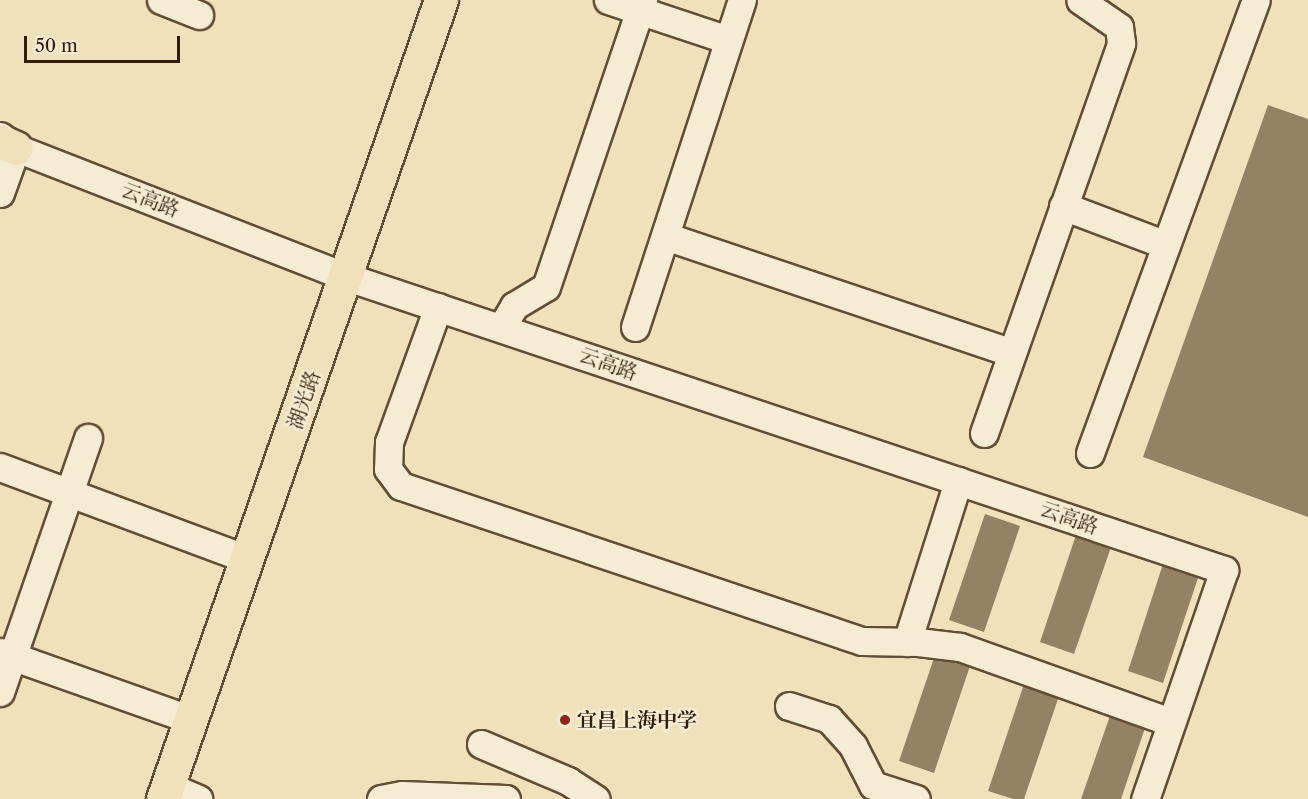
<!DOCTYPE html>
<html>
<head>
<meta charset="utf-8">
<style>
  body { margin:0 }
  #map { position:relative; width:1308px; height:799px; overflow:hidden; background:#f0e1bb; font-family:"Libre Caslon Text","Noto Serif SC",serif }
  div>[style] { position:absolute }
  .building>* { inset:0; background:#958265 }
  .roads { filter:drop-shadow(2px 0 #624d35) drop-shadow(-2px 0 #624d35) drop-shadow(0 2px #624d35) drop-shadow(0 -2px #624d35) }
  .minor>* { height:27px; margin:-13.5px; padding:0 13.5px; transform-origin:13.5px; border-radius:13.5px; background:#f5ecd3 }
  .major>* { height:33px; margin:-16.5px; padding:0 16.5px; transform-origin:16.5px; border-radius:16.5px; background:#f0e1bb }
  .highway>* { height:33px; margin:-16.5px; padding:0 16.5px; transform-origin:16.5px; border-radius:16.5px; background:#f0e1bb }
  .dots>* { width:16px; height:16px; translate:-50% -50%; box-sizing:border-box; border:3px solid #f5ecd3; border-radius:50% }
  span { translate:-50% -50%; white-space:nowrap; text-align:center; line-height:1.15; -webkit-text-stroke:4.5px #f5ecd3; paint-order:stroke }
  .street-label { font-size:20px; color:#331c08 }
  .poi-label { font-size:20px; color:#331c08; font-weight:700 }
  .left { translate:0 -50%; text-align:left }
  .scale { position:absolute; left:24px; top:36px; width:156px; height:27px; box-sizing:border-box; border:3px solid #331c08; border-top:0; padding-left:8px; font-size:18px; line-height:21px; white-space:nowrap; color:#331c08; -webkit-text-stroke:4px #f5ecd3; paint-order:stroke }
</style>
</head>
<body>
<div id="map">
  <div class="building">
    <div style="clip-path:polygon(1268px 105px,1308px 119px,1308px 517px,1143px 457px)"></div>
    <div style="clip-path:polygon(985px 514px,1020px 526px,984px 632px,949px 620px)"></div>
    <div style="clip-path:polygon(1076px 535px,1111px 547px,1074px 654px,1040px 642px)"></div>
    <div style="clip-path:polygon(1163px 564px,1199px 575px,1163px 683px,1128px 671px)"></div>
    <div style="clip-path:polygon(935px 655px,970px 666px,934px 773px,899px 761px)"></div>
    <div style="clip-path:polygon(1024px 684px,1059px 696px,1024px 799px,1013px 799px,988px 791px)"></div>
    <div style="clip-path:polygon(1112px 710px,1147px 722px,1121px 799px,1081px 799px)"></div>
  </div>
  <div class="roads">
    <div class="minor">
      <div style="left:161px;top:0;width:41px;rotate:21.5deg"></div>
      <div style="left:608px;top:0;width:126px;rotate:18.4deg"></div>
      <div style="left:0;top:136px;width:20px;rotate:37deg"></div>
      <div style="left:16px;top:148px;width:355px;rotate:21.3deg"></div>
      <div style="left:347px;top:277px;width:925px;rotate:18.47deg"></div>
      <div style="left:1224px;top:570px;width:242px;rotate:109deg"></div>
      <div style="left:0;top:193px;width:48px;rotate:-70.4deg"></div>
      <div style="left:1063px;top:206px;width:110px;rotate:20.7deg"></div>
      <div style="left:665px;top:236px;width:366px;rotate:18.6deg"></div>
      <div style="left:438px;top:307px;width:144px;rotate:109.9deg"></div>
      <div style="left:389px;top:442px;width:27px;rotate:92deg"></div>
      <div style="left:388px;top:469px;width:21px;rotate:53deg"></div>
      <div style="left:401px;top:486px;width:486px;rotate:18.6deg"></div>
      <div style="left:862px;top:641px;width:56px;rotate:1deg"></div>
      <div style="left:918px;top:642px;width:42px;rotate:6.8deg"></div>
      <div style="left:960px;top:647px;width:224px;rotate:19.6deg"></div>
      <div style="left:635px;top:327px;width:344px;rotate:-71.9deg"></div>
      <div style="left:501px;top:328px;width:26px;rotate:-59deg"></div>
      <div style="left:514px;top:306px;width:37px;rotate:-31deg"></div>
      <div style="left:546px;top:287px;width:303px;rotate:-71.3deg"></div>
      <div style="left:984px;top:433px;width:413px;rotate:-70.6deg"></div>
      <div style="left:1121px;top:43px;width:16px;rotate:-97deg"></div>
      <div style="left:1119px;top:27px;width:47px;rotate:-145.3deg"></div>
      <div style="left:1090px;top:453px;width:482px;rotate:-69.9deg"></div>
      <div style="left:0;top:467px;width:265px;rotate:20.4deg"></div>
      <div style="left:907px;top:642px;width:169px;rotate:-72.4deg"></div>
      <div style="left:0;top:652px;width:204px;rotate:19.5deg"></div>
      <div style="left:0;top:692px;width:269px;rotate:-70.9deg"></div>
      <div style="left:789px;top:706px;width:42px;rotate:18deg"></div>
      <div style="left:829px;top:719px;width:36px;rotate:48deg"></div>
      <div style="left:853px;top:746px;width:44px;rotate:62.9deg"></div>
      <div style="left:873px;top:785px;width:45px;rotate:18deg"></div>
      <div style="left:481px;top:744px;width:95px;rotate:23deg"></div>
      <div style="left:568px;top:781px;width:33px;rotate:33deg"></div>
      <div style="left:168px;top:786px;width:33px;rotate:23deg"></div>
      <div style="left:381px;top:799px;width:21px;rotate:-11deg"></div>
      <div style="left:402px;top:795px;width:104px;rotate:2.2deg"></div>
    </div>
    <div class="major">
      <div style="left:163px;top:799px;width:846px;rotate:-70.82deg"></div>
    </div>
    <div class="highway">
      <div style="left:0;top:141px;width:17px;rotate:24deg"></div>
    </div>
  </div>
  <div class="dots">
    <div style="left:565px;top:720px;background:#8f2418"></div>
  </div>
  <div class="street-label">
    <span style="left:150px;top:200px;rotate:21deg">云高路</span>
    <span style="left:608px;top:364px;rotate:19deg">云高路</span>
    <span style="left:304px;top:400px;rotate:-71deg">湖光路</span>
    <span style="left:1069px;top:518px;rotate:19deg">云高路</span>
  </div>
  <div class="poi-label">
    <span class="left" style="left:577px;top:720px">宜昌上海中学</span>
  </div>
  <div class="scale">50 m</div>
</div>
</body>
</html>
